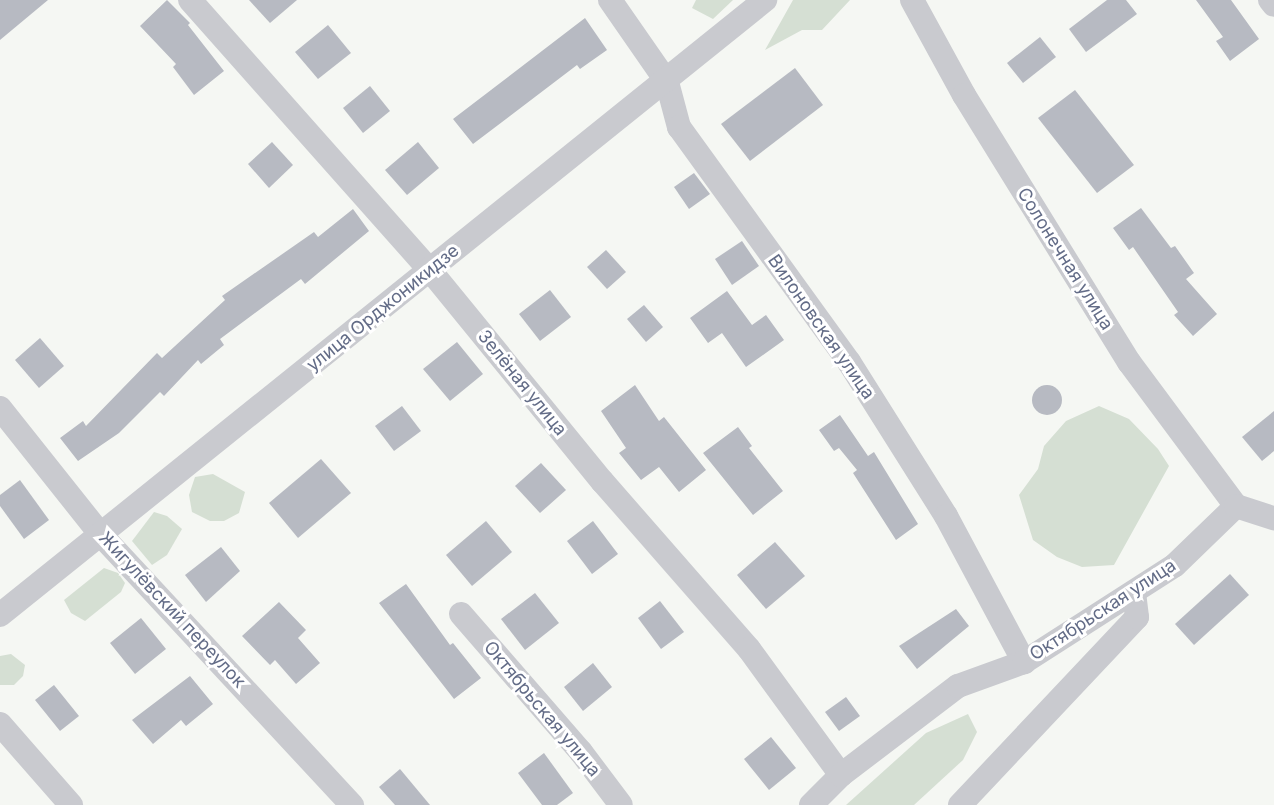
<!DOCTYPE html>
<html>
<head>
<meta charset="utf-8">
<style>
  body { margin:0 }
  #map { position:relative; width:1274px; height:805px; overflow:hidden; background:#f5f7f3; font-family:Inter,sans-serif }
  div>[style] { position:absolute }
  .green>* { inset:0; background:#d5dfd3 }
  .building>* { inset:0; background:#b7bac2 }
  .round { border-radius:50% }
  .minor>* { height:24px; margin:-12px; padding:0 12px; transform-origin:12px; border-radius:12px; background:#c9cacf }
  span { translate:-50% -50%; white-space:nowrap; text-align:center; line-height:1.15; -webkit-text-stroke:6px #fff; paint-order:stroke }
  .street-label { font-size:18px; color:#636c87 }
</style>
</head>
<body>
<div id="map">
  <div class="green">
    <div style="clip-path:polygon(696px 0,733px 0,713px 19px,692px 8px)"></div>
    <div style="clip-path:polygon(793px 0,850px 0,822px 30px,802px 30px,765px 50px)"></div>
    <div style="clip-path:polygon(1099px 406px,1129px 419px,1158px 449px,1169px 466px,1114px 565px,1082px 567px,1057px 557px,1033px 540px,1019px 495px,1038px 469px,1044px 446px,1066px 421px)"></div>
    <div style="clip-path:polygon(213px 474px,245px 492px,239px 513px,224px 521px,210px 521px,192px 512px,189px 495px,195px 477px)"></div>
    <div style="clip-path:polygon(154px 512px,167px 516px,182px 529px,167px 555px,152px 565px,132px 541px)"></div>
    <div style="clip-path:polygon(104px 568px,118px 573px,125px 583px,121px 592px,85px 621px,71px 613px,64px 600px)"></div>
    <div style="clip-path:polygon(11px 654px,25px 665px,23px 676px,14px 685px,0 685px,0 656px)"></div>
    <div style="clip-path:polygon(968px 714px,977px 732px,963px 760px,914px 805px,846px 805px,926px 733px)"></div>
  </div>
  <div class="building">
    <div style="clip-path:polygon(0 0,48px 0,0 40px)"></div>
    <div style="clip-path:polygon(167px 0,190px 23px,188px 25px,224px 71px,194px 95px,173px 67px,176px 64px,140px 26px)"></div>
    <div style="clip-path:polygon(249px 0,297px 0,270px 23px)"></div>
    <div style="clip-path:polygon(1107px 0,1126px 0,1137px 14px,1086px 52px,1069px 29px)"></div>
    <div style="clip-path:polygon(1196px 0,1231px 0,1259px 39px,1230px 61px,1216px 41px,1223px 37px)"></div>
    <div style="clip-path:polygon(585px 18px,607px 50px,580px 69px,577px 65px,473px 144px,453px 119px)"></div>
    <div style="clip-path:polygon(328px 25px,351px 53px,318px 79px,295px 52px)"></div>
    <div style="clip-path:polygon(1040px 37px,1056px 57px,1023px 83px,1007px 63px)"></div>
    <div style="clip-path:polygon(795px 68px,823px 105px,750px 161px,721px 124px)"></div>
    <div style="clip-path:polygon(370px 86px,390px 111px,363px 133px,343px 108px)"></div>
    <div style="clip-path:polygon(1075px 90px,1134px 165px,1097px 193px,1038px 118px)"></div>
    <div style="clip-path:polygon(272px 142px,293px 165px,269px 188px,248px 164px)"></div>
    <div style="clip-path:polygon(418px 142px,439px 168px,407px 195px,385px 170px)"></div>
    <div style="clip-path:polygon(694px 173px,710px 194px,689px 209px,674px 187px)"></div>
    <div style="clip-path:polygon(1141px 208px,1171px 248px,1175px 246px,1194px 273px,1186px 279px,1217px 314px,1193px 336px,1174px 315px,1178px 312px,1133px 247px,1129px 250px,1113px 228px)"></div>
    <div style="clip-path:polygon(353px 209px,369px 231px,305px 284px,301px 279px,220px 339px,224px 345px,201px 364px,198px 360px,164px 396px,160px 392px,119px 433px,78px 461px,60px 438px,83px 421px,86px 426px,157px 353px,162px 358px,225px 300px,222px 296px,314px 232px,318px 237px)"></div>
    <div style="clip-path:polygon(742px 241px,759px 266px,732px 285px,715px 259px)"></div>
    <div style="clip-path:polygon(606px 250px,626px 272px,607px 289px,587px 267px)"></div>
    <div style="clip-path:polygon(550px 290px,571px 317px,540px 341px,519px 314px)"></div>
    <div style="clip-path:polygon(727px 291px,752px 325px,766px 315px,784px 340px,746px 367px,722px 333px,708px 343px,690px 318px)"></div>
    <div style="clip-path:polygon(644px 305px,663px 327px,646px 342px,627px 319px)"></div>
    <div style="clip-path:polygon(40px 338px,64px 366px,39px 388px,15px 360px)"></div>
    <div style="clip-path:polygon(457px 342px,483px 374px,450px 401px,423px 369px)"></div>
    <div class="round" style="left:1032px;top:385px;width:30px;height:30px"></div>
    <div style="clip-path:polygon(635px 385px,659px 421px,664px 417px,706px 470px,679px 492px,659px 467px,641px 480px,619px 453px,626px 448px,601px 411px)"></div>
    <div style="clip-path:polygon(402px 406px,421px 431px,394px 451px,375px 426px)"></div>
    <div style="clip-path:polygon(1274px 411px,1274px 451px,1262px 461px,1242px 437px)"></div>
    <div style="clip-path:polygon(840px 415px,868px 456px,874px 452px,918px 524px,896px 540px,853px 473px,857px 470px,839px 448px,834px 451px,819px 430px)"></div>
    <div style="clip-path:polygon(738px 427px,752px 446px,749px 448px,783px 491px,753px 515px,703px 453px)"></div>
    <div style="clip-path:polygon(321px 459px,351px 493px,298px 538px,269px 503px)"></div>
    <div style="clip-path:polygon(541px 463px,566px 490px,540px 513px,515px 486px)"></div>
    <div style="clip-path:polygon(20px 480px,49px 520px,24px 539px,0 506px,0 495px)"></div>
    <div style="clip-path:polygon(486px 521px,512px 552px,472px 586px,446px 555px)"></div>
    <div style="clip-path:polygon(593px 521px,618px 554px,592px 574px,567px 541px)"></div>
    <div style="clip-path:polygon(775px 542px,805px 576px,766px 609px,737px 575px)"></div>
    <div style="clip-path:polygon(221px 547px,240px 571px,206px 602px,185px 575px)"></div>
    <div style="clip-path:polygon(1230px 574px,1249px 595px,1194px 645px,1175px 624px)"></div>
    <div style="clip-path:polygon(406px 584px,450px 645px,453px 643px,481px 678px,454px 699px,379px 603px)"></div>
    <div style="clip-path:polygon(535px 593px,559px 623px,525px 650px,501px 619px)"></div>
    <div style="clip-path:polygon(660px 601px,684px 632px,661px 649px,638px 618px)"></div>
    <div style="clip-path:polygon(279px 602px,306px 630px,298px 638px,320px 663px,296px 684px,275px 660px,270px 665px,242px 636px)"></div>
    <div style="clip-path:polygon(956px 609px,969px 626px,917px 669px,899px 646px)"></div>
    <div style="clip-path:polygon(141px 618px,166px 649px,135px 674px,110px 643px)"></div>
    <div style="clip-path:polygon(593px 663px,612px 687px,583px 711px,564px 687px)"></div>
    <div style="clip-path:polygon(190px 676px,213px 704px,186px 726px,181px 720px,153px 744px,132px 720px)"></div>
    <div style="clip-path:polygon(54px 685px,79px 716px,60px 731px,35px 700px)"></div>
    <div style="clip-path:polygon(846px 697px,860px 716px,839px 731px,825px 712px)"></div>
    <div style="clip-path:polygon(771px 737px,796px 768px,769px 790px,744px 759px)"></div>
    <div style="clip-path:polygon(544px 753px,573px 793px,557px 805px,542px 805px,518px 773px)"></div>
    <div style="clip-path:polygon(400px 769px,430px 805px,395px 805px,379px 787px)"></div>
  </div>
  <div class="minor">
    <div style="left:190px;top:0;width:360px;rotate:48.4deg"></div>
    <div style="left:429px;top:269px;width:274px;rotate:50.8deg"></div>
    <div style="left:602px;top:481px;width:223px;rotate:48.8deg"></div>
    <div style="left:749px;top:649px;width:156px;rotate:53.9deg"></div>
    <div style="left:610px;top:0;width:100px;rotate:55.2deg"></div>
    <div style="left:667px;top:82px;width:47px;rotate:75.1deg"></div>
    <div style="left:679px;top:127px;width:290px;rotate:54.1deg"></div>
    <div style="left:849px;top:362px;width:182px;rotate:57.8deg"></div>
    <div style="left:946px;top:516px;width:166px;rotate:61.9deg"></div>
    <div style="left:912px;top:0;width:108px;rotate:61.3deg"></div>
    <div style="left:964px;top:95px;width:314px;rotate:58.3deg"></div>
    <div style="left:1129px;top:362px;width:179px;rotate:53.4deg"></div>
    <div style="left:1270px;top:0;width:6px;rotate:51deg"></div>
    <div style="left:0;top:408px;width:162px;rotate:51.5deg"></div>
    <div style="left:101px;top:535px;width:369px;rotate:47.1deg"></div>
    <div style="left:461px;top:614px;width:183px;rotate:49deg"></div>
    <div style="left:581px;top:752px;width:66px;rotate:53deg"></div>
    <div style="left:0;top:615px;width:982px;rotate:-38.8deg"></div>
    <div style="left:0;top:724px;width:108px;rotate:48.8deg"></div>
    <div style="left:811px;top:805px;width:42px;rotate:-45deg"></div>
    <div style="left:841px;top:775px;width:147px;rotate:-37.3deg"></div>
    <div style="left:958px;top:686px;width:70px;rotate:-20deg"></div>
    <div style="left:1024px;top:662px;width:179px;rotate:-32.7deg"></div>
    <div style="left:1175px;top:565px;width:85px;rotate:-44deg"></div>
    <div style="left:1236px;top:506px;width:40px;rotate:18deg"></div>
    <div style="left:960px;top:805px;width:258px;rotate:-46.7deg"></div>
    <div style="left:1137px;top:617px;width:25px;rotate:-97deg"></div>
  </div>
  <div class="street-label">
    <span style="left:1065px;top:259px;rotate:58deg">Солонечная улица</span>
    <span style="left:383px;top:308px;rotate:-39deg">улица Орджоникидзе</span>
    <span style="left:821px;top:327px;rotate:55deg">Вилоновская улица</span>
    <span style="left:522px;top:383px;rotate:51deg">Зелёная улица</span>
    <span style="left:172px;top:610px;rotate:47deg">Жигулёвский переулок</span>
    <span style="left:1103px;top:610px;rotate:-33deg">Октябрьская улица</span>
    <span style="left:542px;top:709px;rotate:50deg">Октябрьская улица</span>
  </div>
</div>
</body>
</html>
